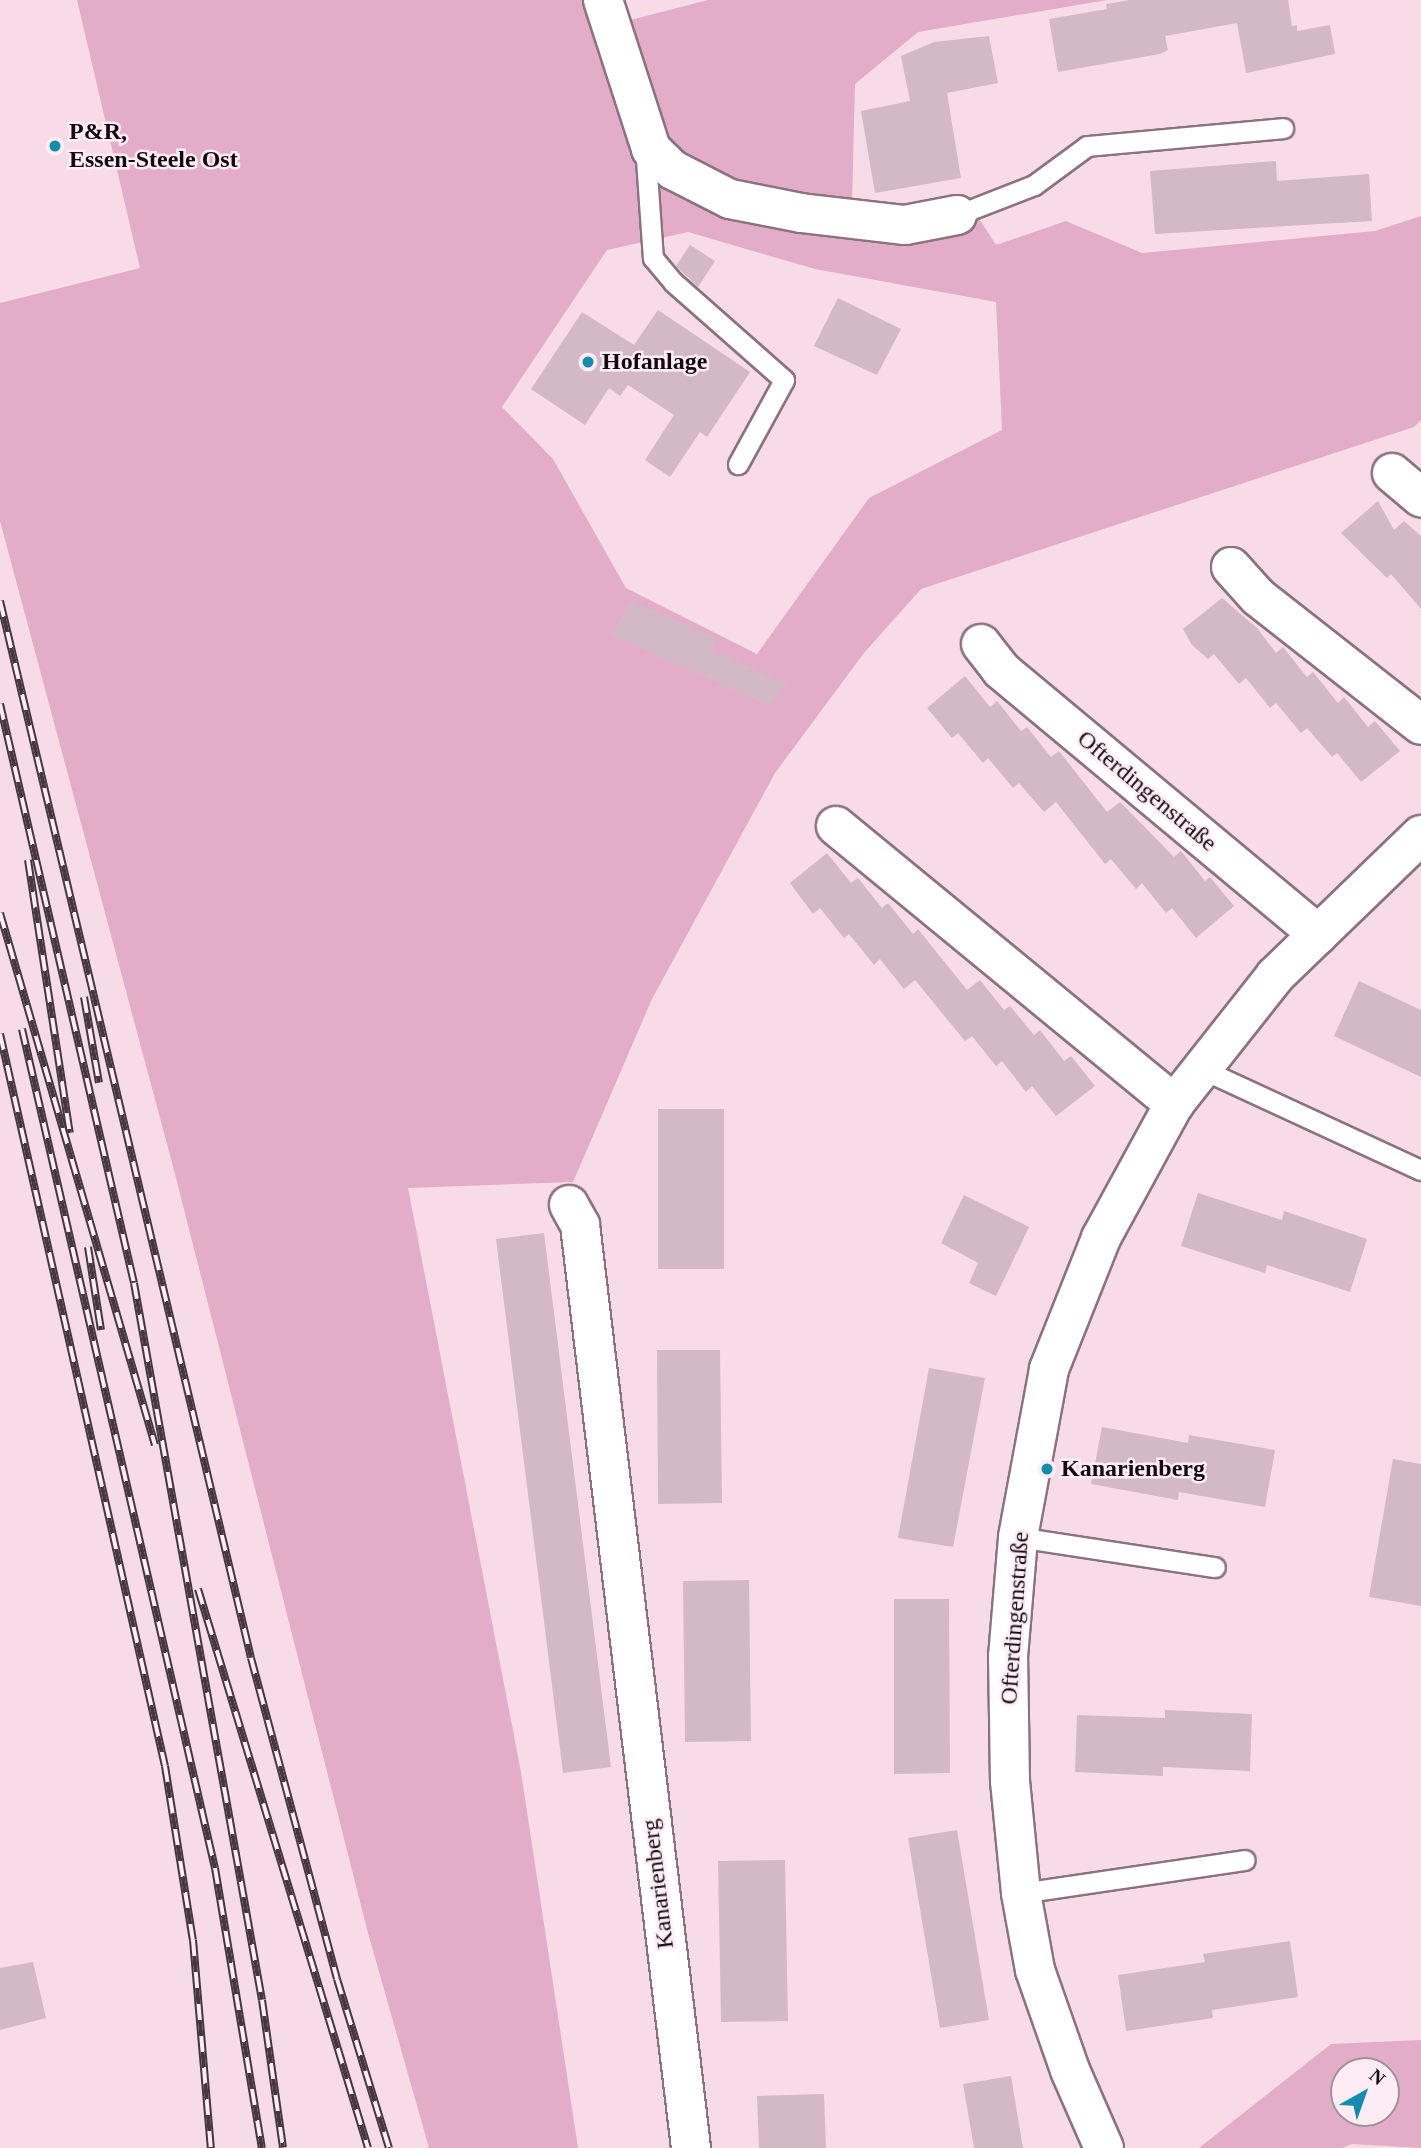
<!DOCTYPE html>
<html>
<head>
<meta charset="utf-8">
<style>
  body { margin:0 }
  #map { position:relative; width:1421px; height:2148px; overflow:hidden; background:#f7dce8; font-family:"Times New Roman",serif }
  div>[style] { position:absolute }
  .green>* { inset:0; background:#e3adc8 }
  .building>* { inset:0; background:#d3b9c5 }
  .roads { filter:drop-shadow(2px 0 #8a737e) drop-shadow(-2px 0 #8a737e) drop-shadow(0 2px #8a737e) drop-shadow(0 -2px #8a737e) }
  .lane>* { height:19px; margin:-9.5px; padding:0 9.5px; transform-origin:9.5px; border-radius:9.5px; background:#fff }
  .street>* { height:38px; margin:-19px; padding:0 19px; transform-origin:19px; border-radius:19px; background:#fff }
  .rail>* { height:8px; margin-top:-4px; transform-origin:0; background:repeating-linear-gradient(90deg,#fdecf4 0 16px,#44373d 0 32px); box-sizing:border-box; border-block:2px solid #44373d }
  .dots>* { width:19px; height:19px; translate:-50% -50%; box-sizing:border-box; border:4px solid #fdecf4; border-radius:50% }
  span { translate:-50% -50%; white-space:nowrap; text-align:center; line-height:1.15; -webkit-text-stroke:5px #fdecf4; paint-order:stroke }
  .poi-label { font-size:24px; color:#130a0e; font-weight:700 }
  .left { translate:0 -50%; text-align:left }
  .street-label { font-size:24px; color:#130a0e }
  .north { position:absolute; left:1330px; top:2057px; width:70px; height:70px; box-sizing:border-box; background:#fdecf4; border:2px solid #9f9298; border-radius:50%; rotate:40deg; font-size:19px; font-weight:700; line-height:28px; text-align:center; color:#130a0e }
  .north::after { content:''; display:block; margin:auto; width:24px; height:32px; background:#138cae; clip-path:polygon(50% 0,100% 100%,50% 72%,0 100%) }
</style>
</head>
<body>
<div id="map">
  <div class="green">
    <div style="clip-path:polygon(evenodd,77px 0,597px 0,603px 27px,708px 0,1107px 0,918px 32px,855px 84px,852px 203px,895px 209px,966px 198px,996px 245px,1066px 221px,1142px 253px,1375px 231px,1421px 216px,1421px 420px,1414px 427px,921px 589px,864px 653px,775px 773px,652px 999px,573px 1182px,408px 1188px,521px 1772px,578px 2148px,429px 2148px,368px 1933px,175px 1174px,0 521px,0 303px,140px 268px,77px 0,688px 232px,815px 269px,996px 302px,1002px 430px,869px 498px,757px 654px,626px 588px,553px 459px,502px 407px,607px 250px,688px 232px)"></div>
    <div style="clip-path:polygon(evenodd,1421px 2040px,1421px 2148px,1352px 2144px,1342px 2148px,1199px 2148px,1331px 2044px,1421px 2040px,1344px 2071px,1386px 2071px,1386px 2113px,1344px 2113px,1344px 2071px)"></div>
  </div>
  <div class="building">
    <div style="clip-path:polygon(1130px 0,1288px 0,1292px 26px,1297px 25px,1297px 31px,1330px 25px,1335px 54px,1246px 73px,1237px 23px,1165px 36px,1168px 50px,1160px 54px,1058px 72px,1049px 19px,1107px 9px,1106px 4px)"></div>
    <div style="clip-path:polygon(989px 36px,998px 83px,947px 93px,961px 178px,875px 193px,861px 111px,910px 101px,901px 56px,934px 42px)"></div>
    <div style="clip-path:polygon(1276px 161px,1277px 181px,1369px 174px,1372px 221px,1155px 234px,1150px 171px)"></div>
    <div style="clip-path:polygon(690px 245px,715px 261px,698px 287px,676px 266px)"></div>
    <div style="clip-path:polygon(838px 298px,901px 329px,877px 375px,814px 346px)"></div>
    <div style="clip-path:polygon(658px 310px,750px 372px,707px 437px,700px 432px,670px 477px,645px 460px,674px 415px,628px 385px,620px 396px,609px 388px,585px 425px,531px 389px,582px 312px,634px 345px)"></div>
    <div style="clip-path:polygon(1378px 501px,1394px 530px,1404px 521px,1421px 536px,1421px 609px,1391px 574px,1387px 578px,1341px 533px)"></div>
    <div style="clip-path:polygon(1222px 598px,1257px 628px,1276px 653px,1283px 647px,1307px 677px,1313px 672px,1338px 703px,1344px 697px,1368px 727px,1375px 721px,1400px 751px,1361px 782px,1337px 753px,1332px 757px,1307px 728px,1301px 733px,1276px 703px,1270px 708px,1246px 678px,1239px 684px,1214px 654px,1208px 659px,1192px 645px,1183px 629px)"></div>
    <div style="clip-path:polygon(632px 601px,717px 638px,712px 650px,787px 684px,770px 706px,610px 635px)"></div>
    <div style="clip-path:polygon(965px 676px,990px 707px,997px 701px,1021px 731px,1027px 727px,1051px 757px,1059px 751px,1107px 812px,1120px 802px,1174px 857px,1181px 851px,1205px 881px,1210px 877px,1234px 906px,1196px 938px,1172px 908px,1166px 913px,1142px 883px,1136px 889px,1111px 859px,1105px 864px,1056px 802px,1044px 812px,1019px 783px,1013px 788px,988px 758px,983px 763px,958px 733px,952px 738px,927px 708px)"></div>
    <div style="clip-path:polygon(827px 853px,851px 883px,858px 878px,882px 908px,888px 903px,913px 934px,918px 929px,967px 990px,980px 980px,1004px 1010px,1010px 1006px,1034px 1035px,1040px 1030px,1064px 1061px,1071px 1056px,1095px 1086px,1056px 1116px,1032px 1086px,1026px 1092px,1002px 1061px,996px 1066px,972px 1036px,965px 1041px,915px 980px,904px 989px,880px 959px,874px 965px,849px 934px,844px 938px,820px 908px,813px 914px,790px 883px)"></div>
    <div style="clip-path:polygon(1359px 981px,1421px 1010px,1421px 1077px,1334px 1036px)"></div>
    <div style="clip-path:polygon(658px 1109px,724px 1109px,724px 1269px,658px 1269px)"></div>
    <div style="clip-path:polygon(1198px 1193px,1282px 1220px,1284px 1211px,1367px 1239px,1350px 1292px,1267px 1265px,1265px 1273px,1181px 1246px)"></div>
    <div style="clip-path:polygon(964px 1195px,1029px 1227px,996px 1296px,969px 1283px,978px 1263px,941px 1243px)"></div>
    <div style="clip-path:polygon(544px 1233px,611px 1767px,563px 1773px,496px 1239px)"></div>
    <div style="clip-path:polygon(657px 1350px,720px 1350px,722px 1503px,658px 1504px)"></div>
    <div style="clip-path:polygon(929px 1368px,985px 1378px,953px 1547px,898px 1538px)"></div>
    <div style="clip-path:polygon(1102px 1427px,1188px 1443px,1189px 1435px,1275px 1450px,1265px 1507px,1179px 1492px,1178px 1500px,1091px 1484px)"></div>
    <div style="clip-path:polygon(1393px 1459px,1421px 1464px,1421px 1606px,1369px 1597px)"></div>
    <div style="clip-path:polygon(749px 1580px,751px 1741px,685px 1742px,683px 1581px)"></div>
    <div style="clip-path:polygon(894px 1599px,949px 1599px,950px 1773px,894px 1774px)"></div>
    <div style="clip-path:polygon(1165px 1710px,1252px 1714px,1250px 1771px,1163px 1767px,1163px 1776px,1075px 1772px,1077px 1715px,1165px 1718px)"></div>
    <div style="clip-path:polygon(957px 1830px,989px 2020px,940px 2028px,908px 1838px)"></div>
    <div style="clip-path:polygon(785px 1860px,788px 2021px,721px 2022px,718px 1861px)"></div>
    <div style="clip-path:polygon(1290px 1941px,1298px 1997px,1212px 2010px,1213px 2018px,1126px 2031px,1118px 1975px,1205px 1962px,1203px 1954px)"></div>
    <div style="clip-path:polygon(33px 1962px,46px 2018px,0 2030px,0 1968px)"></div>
    <div style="clip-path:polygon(1011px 2076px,1023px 2148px,974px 2148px,963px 2084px)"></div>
    <div style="clip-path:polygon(824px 2094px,826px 2148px,759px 2148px,757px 2096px)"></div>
  </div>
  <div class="roads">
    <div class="lane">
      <div style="left:651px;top:149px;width:11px;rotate:117deg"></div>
      <div style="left:646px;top:159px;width:99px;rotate:86deg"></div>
      <div style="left:653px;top:258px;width:31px;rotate:50deg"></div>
      <div style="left:673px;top:282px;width:148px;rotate:41.4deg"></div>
      <div style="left:784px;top:380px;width:96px;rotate:118.7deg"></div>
      <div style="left:957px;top:215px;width:83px;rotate:-21.3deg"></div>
      <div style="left:1034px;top:185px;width:66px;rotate:-36.3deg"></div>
      <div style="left:1087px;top:146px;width:197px;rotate:-5.2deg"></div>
      <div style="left:1202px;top:1069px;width:241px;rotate:24.8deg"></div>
      <div style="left:1018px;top:1537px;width:199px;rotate:8.7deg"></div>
      <div style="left:1021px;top:1893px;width:226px;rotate:-8.4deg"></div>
    </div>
    <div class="street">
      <div style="left:603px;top:0;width:157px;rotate:72.1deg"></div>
      <div style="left:651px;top:149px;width:30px;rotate:44deg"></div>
      <div style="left:673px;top:170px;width:64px;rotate:27deg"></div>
      <div style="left:730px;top:199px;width:72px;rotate:11.2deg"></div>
      <div style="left:801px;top:213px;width:105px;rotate:6.6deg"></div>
      <div style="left:905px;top:225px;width:53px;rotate:-10.9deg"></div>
      <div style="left:1392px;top:473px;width:38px;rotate:40deg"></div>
      <div style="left:1231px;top:567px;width:40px;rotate:48deg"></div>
      <div style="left:1258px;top:597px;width:207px;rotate:38.1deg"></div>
      <div style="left:981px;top:644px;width:33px;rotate:52deg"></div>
      <div style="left:1001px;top:670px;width:413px;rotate:39.8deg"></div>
      <div style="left:836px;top:826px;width:438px;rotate:39.4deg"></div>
      <div style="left:569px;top:1205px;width:23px;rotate:61deg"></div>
      <div style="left:580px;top:1225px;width:930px;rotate:83.14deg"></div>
      <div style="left:1104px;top:2148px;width:85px;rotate:-113.6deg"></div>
      <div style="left:1070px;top:2070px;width:106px;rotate:-109.3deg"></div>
      <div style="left:1035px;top:1970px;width:78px;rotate:-100.3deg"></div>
      <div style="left:1021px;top:1893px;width:113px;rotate:-95.6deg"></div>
      <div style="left:1010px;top:1781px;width:124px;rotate:-90.9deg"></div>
      <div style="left:1008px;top:1657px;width:120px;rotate:-85.2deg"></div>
      <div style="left:1018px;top:1537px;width:171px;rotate:-79.5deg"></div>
      <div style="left:1049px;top:1369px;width:141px;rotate:-68.3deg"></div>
      <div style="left:1101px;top:1238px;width:153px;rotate:-61.4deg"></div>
      <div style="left:1174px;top:1104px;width:163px;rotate:-51.7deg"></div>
      <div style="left:1275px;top:976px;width:203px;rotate:-44deg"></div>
    </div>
  </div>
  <div class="rail">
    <div style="left:0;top:601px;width:1086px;rotate:76.64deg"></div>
    <div style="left:251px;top:1658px;width:332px;rotate:75deg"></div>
    <div style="left:337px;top:1979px;width:177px;rotate:72.9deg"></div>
    <div style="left:0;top:704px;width:594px;rotate:76.97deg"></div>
    <div style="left:134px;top:1283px;width:728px;rotate:79.88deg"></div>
    <div style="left:262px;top:2000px;width:149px;rotate:81.9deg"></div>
    <div style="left:28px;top:860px;width:276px;rotate:81.3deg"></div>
    <div style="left:0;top:913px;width:554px;rotate:73.76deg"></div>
    <div style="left:84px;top:997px;width:87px;rotate:80.1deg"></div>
    <div style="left:22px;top:1029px;width:861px;rotate:77.05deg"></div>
    <div style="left:215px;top:1868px;width:284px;rotate:80.5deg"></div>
    <div style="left:0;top:1034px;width:750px;rotate:77.3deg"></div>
    <div style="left:165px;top:1766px;width:176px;rotate:80.9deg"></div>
    <div style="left:193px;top:1940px;width:209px;rotate:85.1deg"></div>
    <div style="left:88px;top:1247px;width:84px;rotate:81.1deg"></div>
    <div style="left:198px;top:1589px;width:584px;rotate:73.08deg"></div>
  </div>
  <div class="dots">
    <div style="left:55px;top:146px;background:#138cae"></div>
    <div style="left:588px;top:362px;background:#138cae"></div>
    <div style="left:1047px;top:1469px;background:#138cae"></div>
  </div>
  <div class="poi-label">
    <span class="left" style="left:69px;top:146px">P&amp;R,<br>Essen-Steele Ost</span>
    <span class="left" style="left:602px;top:362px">Hofanlage</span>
    <span class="left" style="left:1061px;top:1469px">Kanarienberg</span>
  </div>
  <div class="street-label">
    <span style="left:1147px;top:791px;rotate:40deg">Ofterdingenstraße</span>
    <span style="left:1015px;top:1618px;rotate:-86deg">Ofterdingenstraße</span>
    <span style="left:658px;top:1884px;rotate:-97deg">Kanarienberg</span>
  </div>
  <div class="north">N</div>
</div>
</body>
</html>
